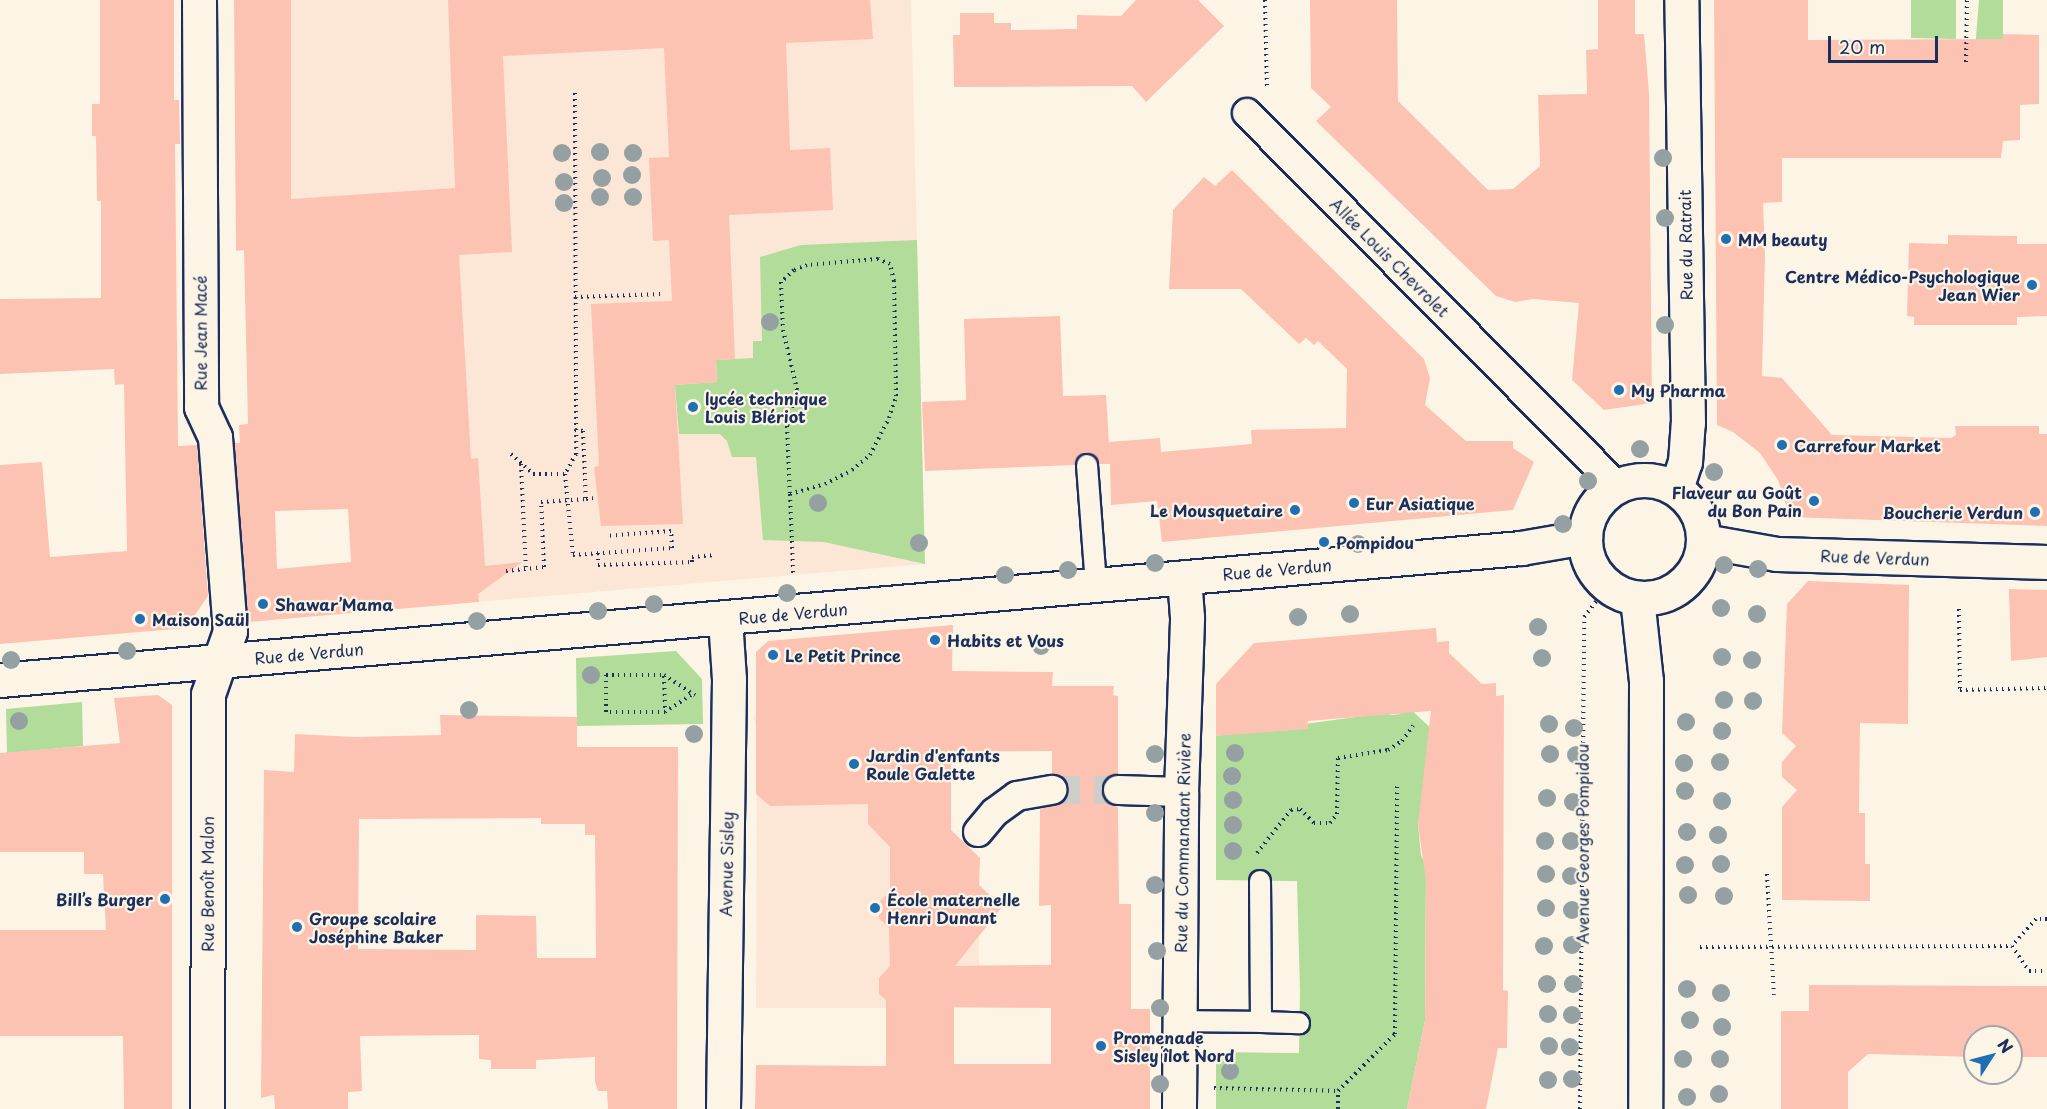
<!DOCTYPE html>
<html>
<head>
<meta charset="utf-8">
<style>
  body { margin:0 }
  #map { position:relative; width:2047px; height:1109px; overflow:hidden; background:#fcf5e5; font-family:"Playpen Sans",sans-serif }
  div>[style] { position:absolute }
  .built>* { inset:0; background:#fce6d6 }
  .green>* { inset:0; background:#b2dc99 }
  .building>* { inset:0; background:#fcc3b3 }
  .pedestrian-tunnel>* { height:28px; margin-top:-14px; transform-origin:0; background:repeating-linear-gradient(90deg,#cfcdca 0 28px,transparent 0 42px) }
  .path>* { height:4px; margin-top:-2px; transform-origin:0; background:repeating-linear-gradient(90deg,#1b2f5e 0 1.5px,transparent 0 6px) }
  .roads { filter:drop-shadow(2px 0 #1b2f5e) drop-shadow(-2px 0 #1b2f5e) drop-shadow(0 2px #1b2f5e) drop-shadow(0 -2px #1b2f5e) }
  .service>* { height:20px; margin:-10px; padding:0 10px; transform-origin:10px; border-radius:10px; background:#fcf5e5 }
  .pedestrian>* { height:28px; margin:-14px; padding:0 14px; transform-origin:14px; border-radius:14px; background:#fcf5e5 }
  .minor>* { height:33px; margin:-16.5px; padding:0 16.5px; transform-origin:16.5px; border-radius:16.5px; background:#fcf5e5 }
  .tertiary>* { height:33px; margin:-16.5px; padding:0 16.5px; transform-origin:16.5px; border-radius:16.5px; background:#fcf5e5 }
  .tertiary>.ring { margin:-16.5px; padding:0; box-sizing:content-box; background:none; border:33px solid #fcf5e5; border-radius:50% }
  .trees>* { width:18px; height:18px; margin:-9px; border-radius:50%; background:#95a0a3 }
  .dots>* { width:16px; height:16px; translate:-50% -50%; box-sizing:border-box; border:3px solid #fcf5e5; border-radius:50% }
  span { translate:-50% -50%; white-space:nowrap; text-align:center; line-height:1.15; -webkit-text-stroke:4.5px #fcf5e5; paint-order:stroke }
  .poi-label { font-size:16px; color:#1b2f5e; font-weight:700 }
  .left { translate:0 -50%; text-align:left }
  .right { translate:-100% -50%; text-align:right }
  .street-label { font-size:16px; color:#1b2f5e }
  .north { position:absolute; left:1963px; top:1025px; width:60px; height:60px; box-sizing:border-box; background:#fcf5e5; border:2px solid #a2a6af; border-radius:50%; rotate:54deg; font-size:16px; font-weight:700; line-height:24px; text-align:center; color:#1b2f5e }
  .north::after { content:''; display:block; margin:auto; width:21px; height:27px; background:#1f6fb2; clip-path:polygon(50% 0,100% 100%,50% 72%,0 100%) }
  .scale { position:absolute; left:1828px; top:36px; width:110px; height:27px; box-sizing:border-box; border:3px solid #1b2f5e; border-top:0; padding-left:8px; font-size:18px; line-height:21px; white-space:nowrap; color:#1b2f5e; -webkit-text-stroke:4px #fcf5e5; paint-order:stroke }
</style>
</head>
<body>
<div id="map">
  <div class="built">
    <div style="clip-path:polygon(235px 0,911px 0,925px 564px,475px 602px,458px 236px,236px 250px)"></div>
    <div style="clip-path:polygon(948px 700px,951px 830px,980px 858px,976px 882px,995px 901px,995px 916px,979px 930px,979px 965px,1020px 965px,1031px 978px,1032px 1008px,756px 1008px,757px 732px,754px 717px,757px 714px)"></div>
  </div>
  <div class="green">
    <div style="clip-path:polygon(1911px 0,1956px 0,1956px 39px,1911px 38px)"></div>
    <div style="clip-path:polygon(1979px 0,2003px 0,2003px 62px,1974px 62px)"></div>
    <div style="clip-path:polygon(917px 240px,925px 564px,824px 542px,763px 540px,756px 457px,732px 457px,727px 441px,720px 434px,679px 434px,675px 385px,717px 382px,716px 360px,753px 358px,753px 341px,762px 341px,760px 257px,801px 245px)"></div>
    <div style="clip-path:polygon(676px 651px,702px 679px,703px 724px,577px 726px,576px 658px)"></div>
    <div style="clip-path:polygon(82px 702px,83px 746px,7px 753px,6px 709px)"></div>
    <div style="clip-path:polygon(1407px 706px,1435px 732px,1418px 824px,1421px 855px,1426px 866px,1425px 1021px,1407px 1109px,1216px 1109px,1216px 1052px,1299px 1053px,1300px 992px,1297px 881px,1216px 880px,1216px 736px,1356px 717px,1356px 707px,1392px 715px,1400px 714px)"></div>
  </div>
  <div class="building">
    <div style="clip-path:polygon(100px 0,174px 0,174px 100px,179px 100px,180px 144px,175px 144px,178px 446px,197px 445px,208px 596px,186px 628px,0 644px,0 465px,42px 462px,50px 557px,127px 551px,124px 384px,115px 385px,114px 369px,0 374px,0 299px,101px 298px,101px 201px,97px 201px,96px 136px,92px 136px,92px 104px,100px 104px)"></div>
    <div style="clip-path:polygon(evenodd,234px 0,291px 0,291px 199px,455px 188px,448px 0,870px 0,873px 39px,786px 43px,790px 150px,830px 148px,833px 210px,729px 215px,735px 359px,716px 360px,717px 382px,675px 385px,683px 524px,601px 526px,594px 467px,599px 466px,591px 304px,672px 301px,669px 240px,653px 241px,649px 158px,669px 157px,664px 48px,503px 56px,512px 252px,459px 255px,471px 459px,478px 458px,485px 566px,522px 562px,478px 594px,479px 602px,248px 622px,234px 443px,240px 443px,239px 425px,248px 424px,244px 250px,236px 251px,234px 0,348px 509px,351px 562px,277px 569px,275px 511px,348px 509px)"></div>
    <div style="clip-path:polygon(1136px 0,1198px 0,1224px 26px,1146px 102px,1132px 86px,954px 87px,953px 35px,960px 35px,960px 13px,994px 13px,994px 23px,1011px 23px,1011px 30px,1077px 29px,1077px 15px,1121px 16px)"></div>
    <div style="clip-path:polygon(1310px 0,1397px 0,1398px 101px,1488px 190px,1513px 189px,1540px 166px,1538px 95px,1587px 94px,1586px 50px,1598px 49px,1598px 0,1635px 0,1635px 34px,1644px 34px,1649px 93px,1652px 403px,1604px 410px,1572px 380px,1579px 303px,1533px 299px,1515px 302px,1496px 296px,1316px 121px,1331px 107px,1311px 88px)"></div>
    <div style="clip-path:polygon(1714px 0,1808px 0,1808px 40px,2003px 39px,2003px 34px,2039px 35px,2039px 104px,2020px 105px,2020px 140px,2003px 141px,2001px 158px,1782px 158px,1782px 202px,1763px 203px,1765px 255px,1762px 376px,1782px 378px,1832px 435px,1951px 438px,1956px 435px,1955px 426px,2039px 426px,2039px 434px,2047px 434px,2047px 526px,1790px 517px,1778px 480px,1760px 453px,1733px 432px,1717px 425px)"></div>
    <div style="clip-path:polygon(1232px 170px,1424px 359px,1430px 378px,1425px 405px,1466px 441px,1513px 441px,1513px 448px,1534px 462px,1513px 510px,1162px 542px,1157px 501px,1111px 505px,1110px 464px,1099px 464px,1092px 454px,1081px 455px,1075px 465px,925px 471px,922px 402px,966px 400px,964px 319px,1060px 316px,1063px 396px,1106px 395px,1110px 460px,1109px 442px,1160px 438px,1161px 452px,1252px 444px,1251px 430px,1346px 428px,1347px 369px,1318px 341px,1314px 345px,1306px 338px,1299px 344px,1241px 289px,1169px 289px,1173px 210px,1204px 177px,1215px 186px)"></div>
    <div style="clip-path:polygon(1948px 235px,2017px 236px,2017px 244px,2047px 244px,2047px 316px,2017px 317px,2017px 325px,1914px 325px,1914px 317px,1907px 316px,1909px 243px,1948px 244px)"></div>
    <div style="clip-path:polygon(1808px 581px,1909px 585px,1908px 724px,1860px 723px,1859px 813px,1865px 813px,1865px 864px,1870px 864px,1870px 901px,1782px 900px,1782px 807px,1797px 790px,1782px 777px,1782px 762px,1796px 746px,1782px 733px,1787px 604px)"></div>
    <div style="clip-path:polygon(2009px 589px,2047px 590px,2047px 657px,2011px 661px)"></div>
    <div style="clip-path:polygon(evenodd,953px 625px,952px 671px,1053px 672px,1052px 686px,1114px 686px,1113px 695px,1118px 696px,1118px 774px,1104px 781px,1102px 790px,1109px 804px,1118px 807px,1119px 904px,1131px 904px,1131px 1009px,1150px 1009px,1150px 1109px,755px 1109px,756px 1065px,886px 1066px,886px 1000px,879px 994px,879px 978px,890px 966px,889px 928px,879px 918px,878px 903px,890px 892px,890px 847px,868px 824px,868px 804px,770px 806px,756px 794px,756px 652px,768px 641px,953px 625px,1052px 751px,1052px 774px,1064px 779px,1068px 788px,1062px 803px,1040px 809px,1039px 906px,1051px 905px,1051px 965px,955px 966px,1002px 907px,979px 885px,980px 858px,951px 830px,951px 752px,1052px 751px,953px 625px,954px 1007px,1051px 1008px,1051px 1064px,954px 1064px,954px 1007px)"></div>
    <div style="clip-path:polygon(1436px 628px,1437px 642px,1449px 641px,1449px 653px,1482px 684px,1496px 683px,1496px 696px,1504px 695px,1503px 990px,1508px 991px,1507px 1048px,1498px 1048px,1486px 1109px,1407px 1109px,1425px 1021px,1426px 881px,1418px 824px,1431px 711px,1308px 721px,1308px 729px,1216px 736px,1216px 684px,1254px 643px)"></div>
    <div style="clip-path:polygon(158px 695px,172px 705px,172px 1109px,124px 1109px,123px 1036px,0 1036px,0 930px,106px 930px,103px 874px,84px 874px,84px 852px,0 852px,0 753px,120px 743px,114px 698px)"></div>
    <div style="clip-path:polygon(evenodd,440px 715px,577px 717px,577px 747px,678px 747px,677px 1109px,608px 1109px,607px 1091px,598px 1091px,595px 1082px,595px 1057px,536px 1060px,536px 1069px,491px 1069px,491px 1060px,479px 1059px,479px 1035px,360px 1036px,362px 1091px,348px 1092px,348px 1109px,275px 1109px,274px 1095px,261px 1098px,264px 770px,294px 772px,295px 734px,355px 737px,441px 735px,440px 715px,541px 818px,541px 824px,585px 824px,585px 835px,595px 835px,596px 958px,537px 958px,536px 916px,476px 915px,476px 950px,358px 949px,359px 819px,541px 818px)"></div>
    <div style="clip-path:polygon(1809px 985px,2047px 986px,2047px 1057px,2011px 1057px,2011px 1037px,1975px 1037px,1975px 1057px,1868px 1054px,1848px 1072px,1848px 1109px,1781px 1109px,1781px 1011px,1809px 1011px)"></div>
  </div>
  <div class="pedestrian-tunnel">
    <div style="left:1052px;top:790px;width:66px"></div>
  </div>
  <div class="path">
    <div style="left:1265px;top:0;width:88px;rotate:88.7deg"></div>
    <div style="left:1966px;top:62px;width:62px;rotate:-89.1deg"></div>
    <div style="left:575px;top:93px;width:361px;rotate:89.8deg"></div>
    <div style="left:576px;top:454px;width:23px;rotate:119deg"></div>
    <div style="left:565px;top:474px;width:81px;rotate:84.4deg"></div>
    <div style="left:573px;top:555px;width:99px;rotate:-4deg"></div>
    <div style="left:672px;top:548px;width:17px;rotate:-93deg"></div>
    <div style="left:671px;top:531px;width:65px;rotate:175.6deg"></div>
    <div style="left:575px;top:297px;width:86px;rotate:-2deg"></div>
    <div style="left:575px;top:430px;width:8px;rotate:7deg"></div>
    <div style="left:583px;top:431px;width:68px;rotate:87.5deg"></div>
    <div style="left:586px;top:499px;width:7px;rotate:-8deg"></div>
    <div style="left:511px;top:454px;width:30px;rotate:42deg"></div>
    <div style="left:533px;top:474px;width:32px"></div>
    <div style="left:521px;top:464px;width:105px;rotate:87.3deg"></div>
    <div style="left:790px;top:494px;width:36px;rotate:-16deg"></div>
    <div style="left:825px;top:484px;width:30px;rotate:-27deg"></div>
    <div style="left:852px;top:470px;width:23px;rotate:-40deg"></div>
    <div style="left:870px;top:455px;width:42px;rotate:-62.8deg"></div>
    <div style="left:889px;top:418px;width:23px;rotate:-72deg"></div>
    <div style="left:896px;top:396px;width:115px;rotate:-91deg"></div>
    <div style="left:894px;top:281px;width:17px;rotate:-103deg"></div>
    <div style="left:890px;top:264px;width:13px;rotate:-157deg"></div>
    <div style="left:878px;top:259px;width:71px;rotate:175.2deg"></div>
    <div style="left:807px;top:265px;width:14px;rotate:159deg"></div>
    <div style="left:794px;top:270px;width:18px;rotate:137deg"></div>
    <div style="left:781px;top:282px;width:48px;rotate:87.6deg"></div>
    <div style="left:783px;top:330px;width:61px;rotate:76.7deg"></div>
    <div style="left:797px;top:389px;width:38px;rotate:105deg"></div>
    <div style="left:787px;top:426px;width:68px;rotate:87.5deg"></div>
    <div style="left:790px;top:494px;width:47px;rotate:87.6deg"></div>
    <div style="left:792px;top:541px;width:35px;rotate:88deg"></div>
    <div style="left:598px;top:553px;width:12px;rotate:90deg"></div>
    <div style="left:598px;top:565px;width:94px;rotate:-1.8deg"></div>
    <div style="left:692px;top:562px;width:5px;rotate:-90deg"></div>
    <div style="left:692px;top:557px;width:23px;rotate:-5deg"></div>
    <div style="left:506px;top:571px;width:38px;rotate:-6deg"></div>
    <div style="left:544px;top:567px;width:65px;rotate:-92.6deg"></div>
    <div style="left:541px;top:502px;width:45px;rotate:-3.8deg"></div>
    <div style="left:1959px;top:609px;width:81px;rotate:89.3deg"></div>
    <div style="left:1960px;top:690px;width:87px;rotate:-1.3deg"></div>
    <div style="left:664px;top:676px;width:36px;rotate:88deg"></div>
    <div style="left:691px;top:695px;width:31px;rotate:147deg"></div>
    <div style="left:665px;top:712px;width:59px;rotate:180deg"></div>
    <div style="left:606px;top:712px;width:37px;rotate:-90deg"></div>
    <div style="left:606px;top:675px;width:58px"></div>
    <div style="left:664px;top:675px;width:37px;rotate:33deg"></div>
    <div style="left:1257px;top:853px;width:55px;rotate:-51.7deg"></div>
    <div style="left:1291px;top:810px;width:9px;rotate:-6deg"></div>
    <div style="left:1300px;top:809px;width:20px;rotate:45deg"></div>
    <div style="left:1314px;top:823px;width:16px"></div>
    <div style="left:1330px;top:823px;width:11px;rotate:-52deg"></div>
    <div style="left:1337px;top:814px;width:56px;rotate:-89deg"></div>
    <div style="left:1338px;top:758px;width:51px;rotate:-9.1deg"></div>
    <div style="left:1388px;top:750px;width:17px;rotate:-33deg"></div>
    <div style="left:1402px;top:741px;width:19px;rotate:-54deg"></div>
    <div style="left:1767px;top:874px;width:121px;rotate:86.7deg"></div>
    <div style="left:2047px;top:919px;width:11px;rotate:180deg"></div>
    <div style="left:2036px;top:919px;width:36px;rotate:132deg"></div>
    <div style="left:2012px;top:946px;width:30px;rotate:56deg"></div>
    <div style="left:2029px;top:971px;width:18px"></div>
    <div style="left:1700px;top:947px;width:312px;rotate:-0.2deg"></div>
    <div style="left:1214px;top:1088px;width:124px;rotate:1.4deg"></div>
    <div style="left:1338px;top:1091px;width:81px;rotate:-45deg"></div>
    <div style="left:1395px;top:1034px;width:252px;rotate:-89.5deg"></div>
    <div style="left:1338px;top:1109px;width:18px;rotate:-90deg"></div>
    <div style="left:1580px;top:1109px;width:492px;rotate:-89.5deg"></div>
    <div style="left:1584px;top:617px;width:29px;rotate:-52deg"></div>
  </div>
  <div class="roads">
    <div class="service">
      <div style="left:1087px;top:465px;width:120px;rotate:85.7deg"></div>
      <div style="left:1180px;top:1021px;width:81px;rotate:0.7deg"></div>
      <div style="left:1261px;top:1022px;width:141px;rotate:-90.4deg"></div>
      <div style="left:1261px;top:1022px;width:38px;rotate:2deg"></div>
    </div>
    <div class="pedestrian">
      <div style="left:1247px;top:113px;width:525px;rotate:45.23deg"></div>
      <div style="left:1118px;top:790px;width:63px;rotate:1.8deg"></div>
      <div style="left:978px;top:832px;width:26px;rotate:-50deg"></div>
      <div style="left:995px;top:812px;width:27px;rotate:-36deg"></div>
      <div style="left:1017px;top:796px;width:36px;rotate:-10deg"></div>
    </div>
    <div class="minor">
      <div style="left:199px;top:0;width:407px;rotate:89.7deg"></div>
      <div style="left:201px;top:407px;width:33px;rotate:65deg"></div>
      <div style="left:215px;top:437px;width:195px;rotate:85.6deg"></div>
      <div style="left:230px;top:631px;width:67px;rotate:109.2deg"></div>
      <div style="left:208px;top:694px;width:415px;rotate:90.1deg"></div>
      <div style="left:1676px;top:489px;width:28px;rotate:-72deg"></div>
      <div style="left:1685px;top:462px;width:39px;rotate:-86deg"></div>
      <div style="left:1688px;top:423px;width:423px;rotate:-90.9deg"></div>
      <div style="left:723px;top:1109px;width:430px;rotate:-89.2deg"></div>
      <div style="left:729px;top:679px;width:60px;rotate:-93.8deg"></div>
      <div style="left:1179px;top:1109px;width:317px;rotate:-89.6deg"></div>
      <div style="left:1181px;top:792px;width:175px;rotate:-88deg"></div>
      <div style="left:1187px;top:617px;width:40px;rotate:-94.3deg"></div>
    </div>
    <div class="tertiary">
      <div class="ring" style="left:1585px;top:480px;width:85px;height:85px"></div>
      <div style="left:1704px;top:541px;width:74px;rotate:10.1deg"></div>
      <div style="left:1777px;top:554px;width:270px;rotate:1.7deg"></div>
      <div style="left:1637px;top:598px;width:83px;rotate:83.8deg"></div>
      <div style="left:1646px;top:681px;width:428px;rotate:90.1deg"></div>
      <div style="left:0;top:680px;width:1527px;rotate:-4.96deg"></div>
      <div style="left:1521px;top:548px;width:65px;rotate:-9.8deg"></div>
    </div>
  </div>
  <div class="trees">
    <div style="left:600px;top:152px"></div>
    <div style="left:562px;top:153px"></div>
    <div style="left:633px;top:153px"></div>
    <div style="left:1663px;top:158px"></div>
    <div style="left:632px;top:175px"></div>
    <div style="left:602px;top:178px"></div>
    <div style="left:564px;top:182px"></div>
    <div style="left:600px;top:197px"></div>
    <div style="left:633px;top:197px"></div>
    <div style="left:564px;top:203px"></div>
    <div style="left:1665px;top:218px"></div>
    <div style="left:770px;top:322px"></div>
    <div style="left:1665px;top:325px"></div>
    <div style="left:1640px;top:449px"></div>
    <div style="left:1714px;top:472px"></div>
    <div style="left:1588px;top:481px"></div>
    <div style="left:818px;top:503px"></div>
    <div style="left:1563px;top:524px"></div>
    <div style="left:919px;top:543px"></div>
    <div style="left:1358px;top:544px"></div>
    <div style="left:1155px;top:563px"></div>
    <div style="left:1724px;top:565px"></div>
    <div style="left:1758px;top:569px"></div>
    <div style="left:1068px;top:570px"></div>
    <div style="left:1005px;top:575px"></div>
    <div style="left:787px;top:593px"></div>
    <div style="left:654px;top:604px"></div>
    <div style="left:1721px;top:608px"></div>
    <div style="left:598px;top:611px"></div>
    <div style="left:1350px;top:614px"></div>
    <div style="left:1757px;top:614px"></div>
    <div style="left:1298px;top:617px"></div>
    <div style="left:477px;top:621px"></div>
    <div style="left:1538px;top:627px"></div>
    <div style="left:1041px;top:646px"></div>
    <div style="left:127px;top:651px"></div>
    <div style="left:1722px;top:657px"></div>
    <div style="left:1542px;top:658px"></div>
    <div style="left:11px;top:660px"></div>
    <div style="left:1752px;top:660px"></div>
    <div style="left:591px;top:675px"></div>
    <div style="left:1724px;top:700px"></div>
    <div style="left:1753px;top:701px"></div>
    <div style="left:469px;top:710px"></div>
    <div style="left:19px;top:721px"></div>
    <div style="left:1686px;top:722px"></div>
    <div style="left:1549px;top:724px"></div>
    <div style="left:1574px;top:728px"></div>
    <div style="left:1722px;top:731px"></div>
    <div style="left:694px;top:734px"></div>
    <div style="left:1235px;top:753px"></div>
    <div style="left:1155px;top:754px"></div>
    <div style="left:1550px;top:754px"></div>
    <div style="left:1576px;top:755px"></div>
    <div style="left:1720px;top:762px"></div>
    <div style="left:1684px;top:763px"></div>
    <div style="left:1232px;top:776px"></div>
    <div style="left:1685px;top:791px"></div>
    <div style="left:1547px;top:798px"></div>
    <div style="left:1233px;top:800px"></div>
    <div style="left:1722px;top:801px"></div>
    <div style="left:1573px;top:802px"></div>
    <div style="left:1155px;top:813px"></div>
    <div style="left:1233px;top:825px"></div>
    <div style="left:1687px;top:832px"></div>
    <div style="left:1718px;top:835px"></div>
    <div style="left:1545px;top:841px"></div>
    <div style="left:1571px;top:841px"></div>
    <div style="left:1233px;top:851px"></div>
    <div style="left:1721px;top:864px"></div>
    <div style="left:1685px;top:865px"></div>
    <div style="left:1546px;top:874px"></div>
    <div style="left:1571px;top:876px"></div>
    <div style="left:1155px;top:885px"></div>
    <div style="left:1688px;top:895px"></div>
    <div style="left:1724px;top:896px"></div>
    <div style="left:1546px;top:908px"></div>
    <div style="left:1572px;top:910px"></div>
    <div style="left:1572px;top:945px"></div>
    <div style="left:1544px;top:946px"></div>
    <div style="left:1157px;top:951px"></div>
    <div style="left:1547px;top:984px"></div>
    <div style="left:1573px;top:984px"></div>
    <div style="left:1687px;top:989px"></div>
    <div style="left:1721px;top:993px"></div>
    <div style="left:1160px;top:1008px"></div>
    <div style="left:1548px;top:1014px"></div>
    <div style="left:1572px;top:1015px"></div>
    <div style="left:1690px;top:1020px"></div>
    <div style="left:1722px;top:1027px"></div>
    <div style="left:1549px;top:1046px"></div>
    <div style="left:1570px;top:1047px"></div>
    <div style="left:1683px;top:1059px"></div>
    <div style="left:1720px;top:1059px"></div>
    <div style="left:1230px;top:1071px"></div>
    <div style="left:1572px;top:1079px"></div>
    <div style="left:1548px;top:1080px"></div>
    <div style="left:1160px;top:1084px"></div>
    <div style="left:1719px;top:1094px"></div>
    <div style="left:1687px;top:1097px"></div>
  </div>
  <div class="dots">
    <div style="left:1726px;top:239px;background:#1f6fb2"></div>
    <div style="left:2032px;top:285px;background:#1f6fb2"></div>
    <div style="left:1619px;top:390px;background:#1f6fb2"></div>
    <div style="left:693px;top:407px;background:#1f6fb2"></div>
    <div style="left:1782px;top:445px;background:#1f6fb2"></div>
    <div style="left:1814px;top:501px;background:#1f6fb2"></div>
    <div style="left:1354px;top:503px;background:#1f6fb2"></div>
    <div style="left:1295px;top:510px;background:#1f6fb2"></div>
    <div style="left:2035px;top:512px;background:#1f6fb2"></div>
    <div style="left:1324px;top:542px;background:#1f6fb2"></div>
    <div style="left:263px;top:604px;background:#1f6fb2"></div>
    <div style="left:140px;top:619px;background:#1f6fb2"></div>
    <div style="left:935px;top:640px;background:#1f6fb2"></div>
    <div style="left:773px;top:655px;background:#1f6fb2"></div>
    <div style="left:854px;top:764px;background:#1f6fb2"></div>
    <div style="left:165px;top:899px;background:#1f6fb2"></div>
    <div style="left:875px;top:908px;background:#1f6fb2"></div>
    <div style="left:297px;top:927px;background:#1f6fb2"></div>
    <div style="left:1101px;top:1046px;background:#1f6fb2"></div>
  </div>
  <div class="poi-label">
    <span class="left" style="left:1738px;top:239px">MM beauty</span>
    <span class="right" style="left:2020px;top:285px">Centre Médico-Psychologique<br>Jean Wier</span>
    <span class="left" style="left:1631px;top:390px">My Pharma</span>
    <span class="left" style="left:705px;top:407px">lycée technique<br>Louis Blériot</span>
    <span class="left" style="left:1794px;top:445px">Carrefour Market</span>
    <span class="right" style="left:1802px;top:501px">Flaveur au Goût<br>du Bon Pain</span>
    <span class="left" style="left:1366px;top:503px">Eur Asiatique</span>
    <span class="right" style="left:1283px;top:510px">Le Mousquetaire</span>
    <span class="right" style="left:2023px;top:512px">Boucherie Verdun</span>
    <span class="left" style="left:1336px;top:542px">Pompidou</span>
    <span class="left" style="left:275px;top:604px">Shawar’Mama</span>
    <span class="left" style="left:152px;top:619px">Maison Saül</span>
    <span class="left" style="left:947px;top:640px">Habits et Vous</span>
    <span class="left" style="left:785px;top:655px">Le Petit Prince</span>
    <span class="left" style="left:866px;top:764px">Jardin d'enfants<br>Roule Galette</span>
    <span class="right" style="left:153px;top:899px">Bill’s Burger</span>
    <span class="left" style="left:887px;top:908px">École maternelle<br>Henri Dunant</span>
    <span class="left" style="left:309px;top:927px">Groupe scolaire<br>Joséphine Baker</span>
    <span class="left" style="left:1113px;top:1046px">Promenade<br>Sisley îlot Nord</span>
  </div>
  <div class="street-label">
    <span style="left:1685px;top:245px;rotate:-91deg">Rue du Ratrait</span>
    <span style="left:1390px;top:257px;rotate:45deg">Allée Louis Chevrolet</span>
    <span style="left:200px;top:333px;rotate:-90deg">Rue Jean Macé</span>
    <span style="left:1875px;top:557px;rotate:2deg">Rue de Verdun</span>
    <span style="left:1277px;top:569px;rotate:-5deg">Rue de Verdun</span>
    <span style="left:793px;top:613px;rotate:-5deg">Rue de Verdun</span>
    <span style="left:309px;top:653px;rotate:-5deg">Rue de Verdun</span>
    <span style="left:1182px;top:843px;rotate:-89deg">Rue du Commandant Rivière</span>
    <span style="left:1582px;top:844px;rotate:-90deg">Avenue Georges Pompidou</span>
    <span style="left:726px;top:864px;rotate:-89deg">Avenue Sisley</span>
    <span style="left:207px;top:884px;rotate:-90deg">Rue Benoît Malon</span>
  </div>
  <div class="north">N</div>
  <div class="scale">20 m</div>
</div>
</body>
</html>
